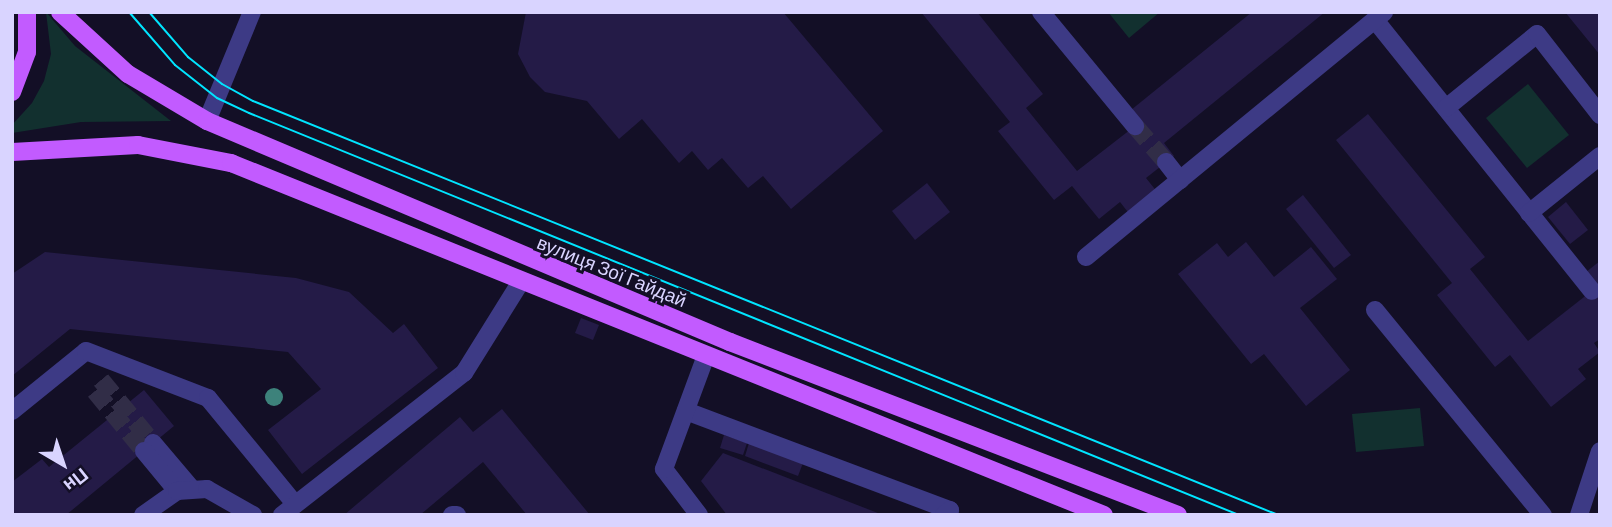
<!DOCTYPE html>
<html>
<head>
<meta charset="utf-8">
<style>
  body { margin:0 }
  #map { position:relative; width:1612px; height:527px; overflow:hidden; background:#130f26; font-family:Barlow,sans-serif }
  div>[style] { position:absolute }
  .green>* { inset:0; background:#12302f }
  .building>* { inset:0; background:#241b47 }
  .minor-tunnel>* { height:18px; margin-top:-9px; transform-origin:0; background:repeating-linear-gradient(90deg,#312d47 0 18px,transparent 0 27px) }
  .minor>* { height:18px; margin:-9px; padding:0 9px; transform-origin:9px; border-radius:9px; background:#3d3a85 }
  .major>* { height:18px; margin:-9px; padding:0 9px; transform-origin:9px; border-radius:9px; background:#c25bff }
  .tram>* { height:2px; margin:-1px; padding:0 1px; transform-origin:1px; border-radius:1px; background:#00e5ff }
  .trees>* { width:18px; height:18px; margin:-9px; border-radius:50%; background:#3d827b }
  span { translate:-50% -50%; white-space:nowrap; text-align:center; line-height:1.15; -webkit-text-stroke:6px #130f26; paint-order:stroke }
  .street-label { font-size:19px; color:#d9d4ff }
  .frame { position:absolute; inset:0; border:14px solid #d9d4ff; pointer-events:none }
  .north { position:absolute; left:28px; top:429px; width:70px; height:70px; -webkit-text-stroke:5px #130f26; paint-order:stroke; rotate:141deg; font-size:19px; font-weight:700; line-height:28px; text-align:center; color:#d9d4ff }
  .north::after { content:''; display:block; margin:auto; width:24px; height:32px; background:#d9d4ff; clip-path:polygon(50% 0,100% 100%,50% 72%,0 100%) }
</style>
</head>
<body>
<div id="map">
  <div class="green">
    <div style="clip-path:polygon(46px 12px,75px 46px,171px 121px,81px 122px,12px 133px,12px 125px,32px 103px,44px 81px,51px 54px)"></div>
    <div style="clip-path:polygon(1108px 12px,1160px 12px,1129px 38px)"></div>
    <div style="clip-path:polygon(1528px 84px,1569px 135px,1527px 168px,1486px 118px)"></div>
    <div style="clip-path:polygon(1420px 408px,1424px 446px,1356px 452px,1352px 414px)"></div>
  </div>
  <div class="building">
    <div style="clip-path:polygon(526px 12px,783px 12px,883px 131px,791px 209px,763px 176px,748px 188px,722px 158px,708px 170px,692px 151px,679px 163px,642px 119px,619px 139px,587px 101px,545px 92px,530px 77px,518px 54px)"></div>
    <div style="clip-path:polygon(921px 12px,977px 12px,1043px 94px,1026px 108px,1077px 171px,1135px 126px,1131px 110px,1252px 12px,1325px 12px,1164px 143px,1174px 156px,1146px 178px,1158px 193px,1131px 216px,1120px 202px,1099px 219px,1072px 186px,1054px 200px,998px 131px,1010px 122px)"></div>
    <div style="clip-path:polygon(1565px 12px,1600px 12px,1600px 55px,1587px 39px)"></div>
    <div style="clip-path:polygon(1368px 114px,1485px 257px,1470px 269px,1528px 341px,1598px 286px,1586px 272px,1600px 261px,1600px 339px,1594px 343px,1600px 352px,1578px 369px,1586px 379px,1551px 407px,1510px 355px,1495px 367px,1437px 295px,1452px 283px,1336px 140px)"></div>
    <div style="clip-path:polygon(927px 183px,950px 212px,915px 240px,892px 211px)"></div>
    <div style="clip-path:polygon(1303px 195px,1351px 255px,1334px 268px,1286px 209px)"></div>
    <div style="clip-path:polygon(1566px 202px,1588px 230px,1570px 244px,1548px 217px)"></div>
    <div style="clip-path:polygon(1246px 242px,1274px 277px,1311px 247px,1337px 279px,1300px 308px,1350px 370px,1306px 406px,1264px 354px,1251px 364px,1178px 274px,1217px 243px,1228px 257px)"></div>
    <div style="clip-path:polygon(45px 252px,296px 278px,349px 292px,393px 333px,404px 324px,438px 368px,302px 474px,268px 430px,321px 389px,288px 352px,70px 329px,12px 376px,12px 274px)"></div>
    <div style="clip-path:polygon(581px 318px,599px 325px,593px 340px,575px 333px)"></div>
    <div style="clip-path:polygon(144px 390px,174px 426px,66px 515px,12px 515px,12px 482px,42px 459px,49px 467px)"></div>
    <div style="clip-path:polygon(502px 409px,590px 515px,527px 515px,483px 462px,420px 515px,344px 515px,460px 417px,473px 432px)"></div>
    <div style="clip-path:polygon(724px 435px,747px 443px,743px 455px,720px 448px)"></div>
    <div style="clip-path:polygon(749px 443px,803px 463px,798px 476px,745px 456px)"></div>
    <div style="clip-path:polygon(723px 453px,883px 515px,727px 515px,701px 481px)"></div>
  </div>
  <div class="minor-tunnel">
    <div style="left:1135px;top:126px;width:48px;rotate:49.3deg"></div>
    <div style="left:101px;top:380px;width:82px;rotate:50.5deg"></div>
    <div style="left:95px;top:391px;width:77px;rotate:50.8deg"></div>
  </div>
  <div class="minor">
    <div style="left:1041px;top:12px;width:148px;rotate:50.5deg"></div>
    <div style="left:1375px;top:20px;width:347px;rotate:51.3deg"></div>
    <div style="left:1446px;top:108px;width:117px;rotate:-39.1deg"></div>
    <div style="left:1537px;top:34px;width:103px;rotate:52.1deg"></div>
    <div style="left:207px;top:121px;width:118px;rotate:-67.6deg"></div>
    <div style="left:1166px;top:162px;width:23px;rotate:52deg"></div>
    <div style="left:1529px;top:213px;width:91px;rotate:-38.8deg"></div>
    <div style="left:1086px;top:257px;width:386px;rotate:-39.4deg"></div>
    <div style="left:1375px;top:310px;width:265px;rotate:50.7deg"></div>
    <div style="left:12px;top:411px;width:95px;rotate:-39deg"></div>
    <div style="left:86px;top:351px;width:131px;rotate:21.1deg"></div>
    <div style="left:208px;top:398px;width:137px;rotate:50.6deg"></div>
    <div style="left:686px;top:411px;width:282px;rotate:20.6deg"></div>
    <div style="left:950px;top:510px;width:8px;rotate:140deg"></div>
    <div style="left:153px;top:443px;width:60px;rotate:49.7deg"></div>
    <div style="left:144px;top:451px;width:52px;rotate:50.5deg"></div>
    <div style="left:143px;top:515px;width:42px;rotate:-35.2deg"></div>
    <div style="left:177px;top:491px;width:30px;rotate:-4deg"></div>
    <div style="left:207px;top:489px;width:53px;rotate:29.5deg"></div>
    <div style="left:282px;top:515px;width:231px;rotate:-38deg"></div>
    <div style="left:464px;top:373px;width:106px;rotate:-58.1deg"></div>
    <div style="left:452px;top:515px;width:5px"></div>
    <div style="left:699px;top:515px;width:58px;rotate:-127.3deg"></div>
    <div style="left:664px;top:469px;width:118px;rotate:-69.7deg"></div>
    <div style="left:1579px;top:515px;width:67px;rotate:-71.8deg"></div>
  </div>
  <div class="major">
    <div style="left:60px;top:12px;width:92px;rotate:42.4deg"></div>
    <div style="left:128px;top:74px;width:92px;rotate:30.7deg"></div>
    <div style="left:207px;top:121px;width:568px;rotate:22.91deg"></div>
    <div style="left:730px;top:342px;width:480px;rotate:21.1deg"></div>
    <div style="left:12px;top:92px;width:43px;rotate:-69.4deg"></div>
    <div style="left:27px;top:52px;width:40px;rotate:-90deg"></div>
    <div style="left:12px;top:152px;width:126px;rotate:-3.2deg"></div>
    <div style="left:138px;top:145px;width:95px;rotate:11deg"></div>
    <div style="left:231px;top:163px;width:941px;rotate:21.96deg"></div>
  </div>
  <div class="tram">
    <div style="left:129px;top:12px;width:70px;rotate:49deg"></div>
    <div style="left:175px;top:65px;width:53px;rotate:38.2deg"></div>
    <div style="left:217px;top:98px;width:35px;rotate:25deg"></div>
    <div style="left:249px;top:113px;width:1069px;rotate:22.1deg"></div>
    <div style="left:149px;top:12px;width:60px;rotate:49.1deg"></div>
    <div style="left:188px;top:57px;width:43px;rotate:38.5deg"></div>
    <div style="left:222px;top:84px;width:35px;rotate:29deg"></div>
    <div style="left:253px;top:101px;width:1105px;rotate:21.99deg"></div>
  </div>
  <div class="trees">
    <div style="left:274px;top:397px"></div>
  </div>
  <div class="street-label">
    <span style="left:612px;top:271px;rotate:22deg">вулиця Зої Гайдай</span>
  </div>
  <div class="frame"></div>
  <div class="north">Пн</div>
</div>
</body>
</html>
